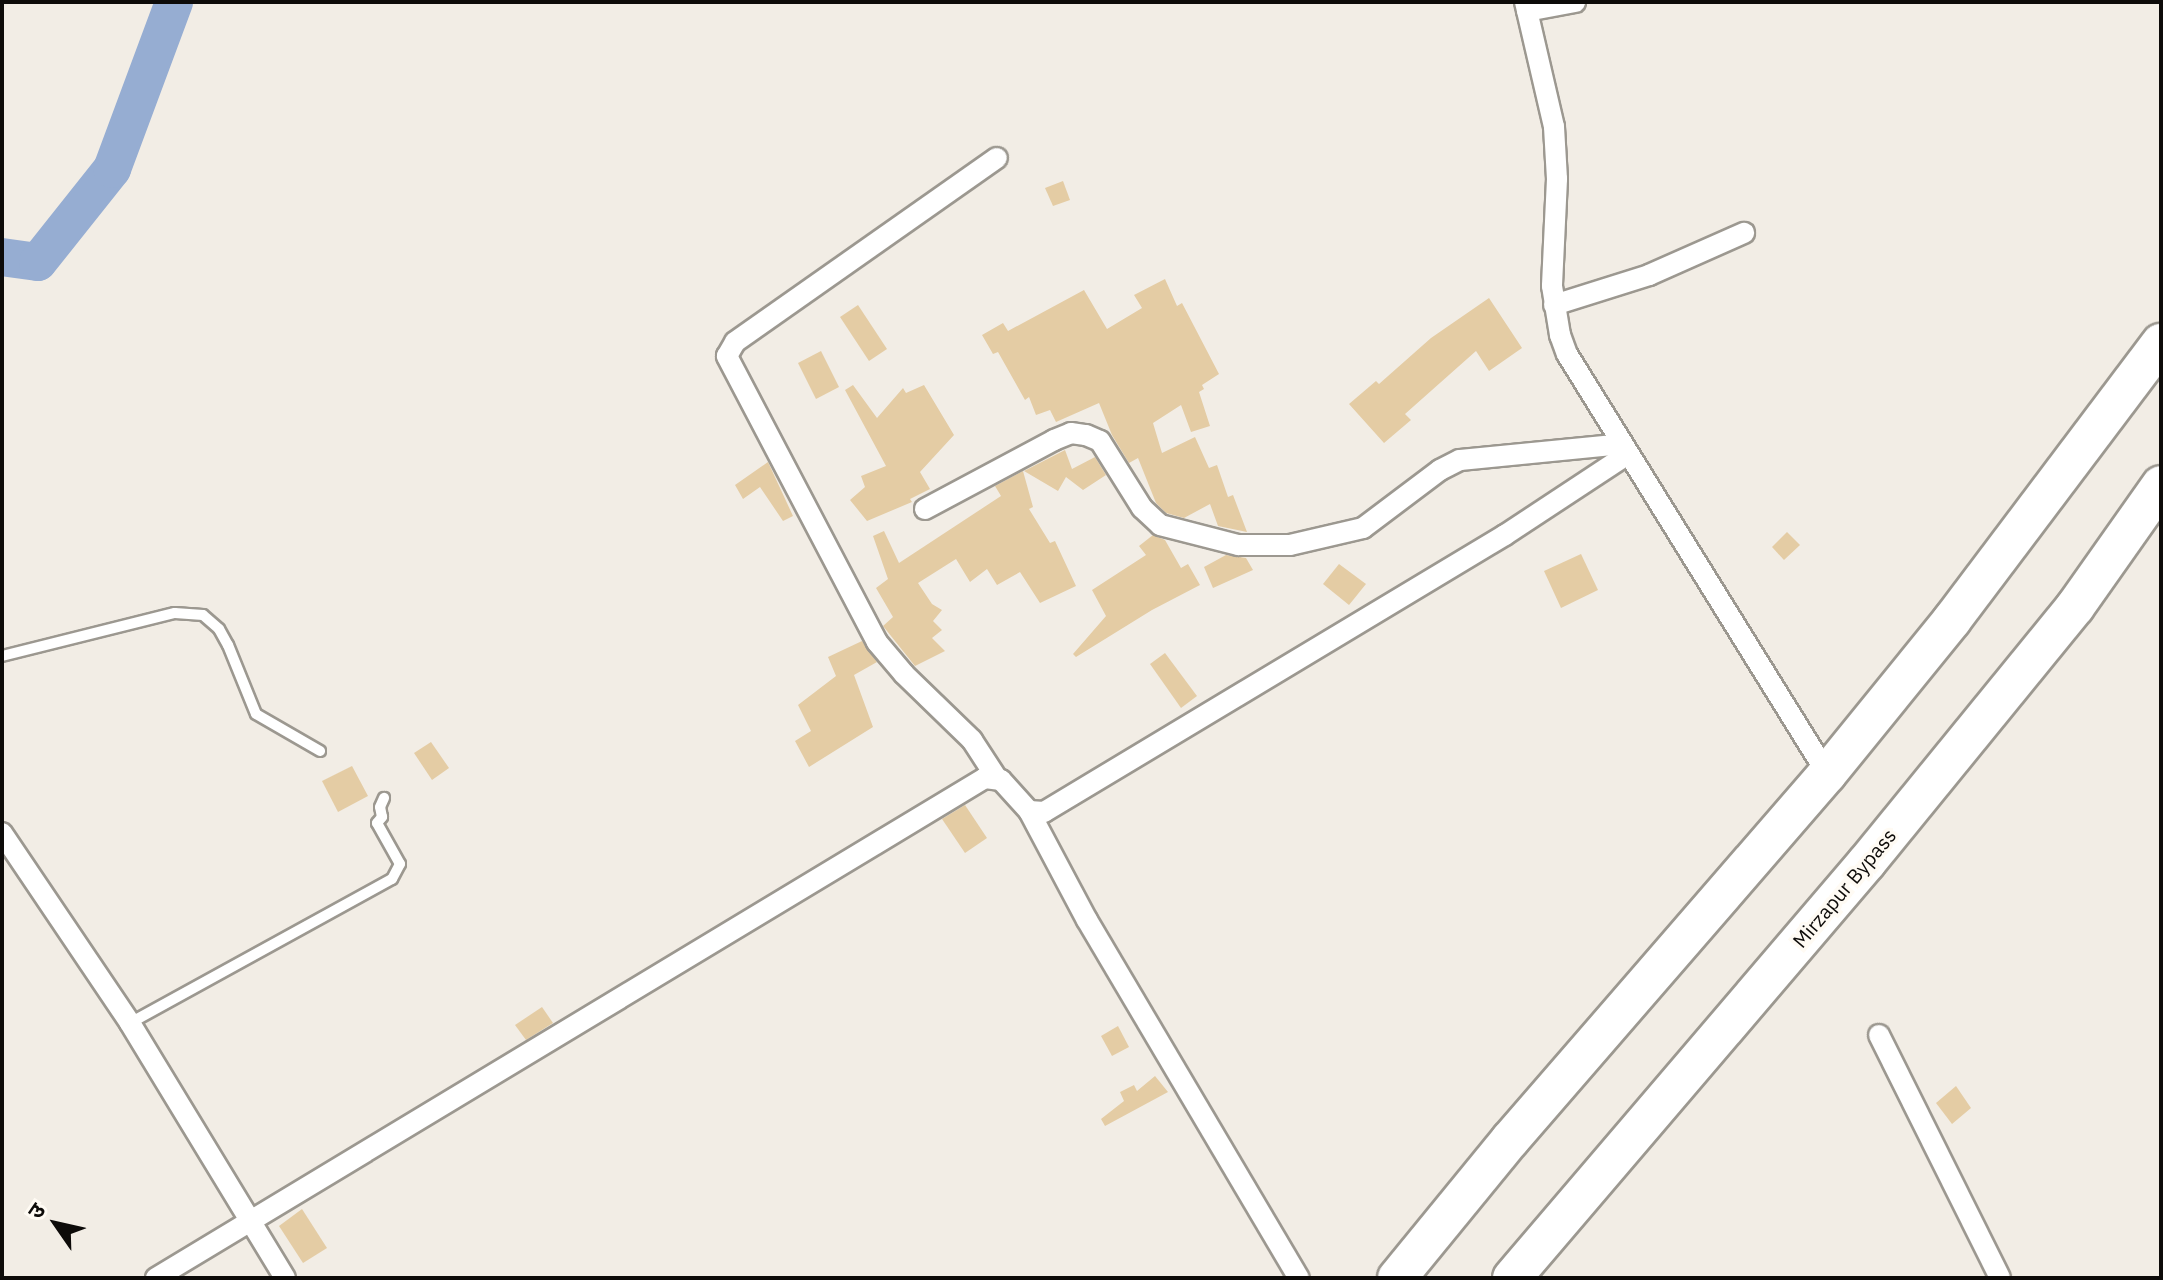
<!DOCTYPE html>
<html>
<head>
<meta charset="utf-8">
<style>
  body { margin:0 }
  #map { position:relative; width:2163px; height:1280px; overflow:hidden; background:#f2ede5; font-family:"IBM Plex Sans","Noto Sans Devanagari",sans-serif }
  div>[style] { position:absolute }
  .river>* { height:38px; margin:-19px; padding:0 19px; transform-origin:19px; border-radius:19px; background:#96add2 }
  .building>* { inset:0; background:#e4cca4 }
  .roads { filter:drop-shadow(2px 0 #9c9890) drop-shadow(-2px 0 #9c9890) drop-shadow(0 2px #9c9890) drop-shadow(0 -2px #9c9890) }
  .lane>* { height:10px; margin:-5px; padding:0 5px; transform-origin:5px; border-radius:5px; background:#fff }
  .street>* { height:20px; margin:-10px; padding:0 10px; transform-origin:10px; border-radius:10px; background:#fff }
  .highway>* { height:38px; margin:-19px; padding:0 19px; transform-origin:19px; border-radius:19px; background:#fff }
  span { translate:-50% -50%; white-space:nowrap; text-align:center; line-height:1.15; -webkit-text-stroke:7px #fffbf4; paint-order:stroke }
  .street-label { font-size:20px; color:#0d0b09 }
  .frame { position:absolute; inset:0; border:4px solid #0d0b09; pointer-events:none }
  .north { position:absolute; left:16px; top:1184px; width:80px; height:80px; -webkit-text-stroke:6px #fffbf4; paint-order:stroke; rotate:304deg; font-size:22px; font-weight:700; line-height:32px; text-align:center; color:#0d0b09 }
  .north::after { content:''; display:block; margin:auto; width:28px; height:36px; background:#0d0b09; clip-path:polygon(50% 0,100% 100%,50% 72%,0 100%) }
</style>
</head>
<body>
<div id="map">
  <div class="river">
    <div style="left:2px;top:257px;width:36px;rotate:8deg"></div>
    <div style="left:38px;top:262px;width:119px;rotate:-51.5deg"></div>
    <div style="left:112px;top:169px;width:178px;rotate:-69.6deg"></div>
  </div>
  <div class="building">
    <div style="clip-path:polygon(1063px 181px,1070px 200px,1053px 206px,1045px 188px)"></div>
    <div style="clip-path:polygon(1165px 279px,1177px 306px,1182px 303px,1219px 374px,1202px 385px,1204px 389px,1199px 392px,1210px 426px,1191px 432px,1181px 405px,1153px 423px,1162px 453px,1195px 437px,1209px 468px,1217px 465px,1228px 497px,1233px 495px,1247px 532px,1218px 526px,1210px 504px,1184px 518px,1166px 513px,1156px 503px,1138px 458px,1129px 463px,1112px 435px,1099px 403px,1056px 422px,1050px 410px,1036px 415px,1029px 397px,1025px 400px,998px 352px,993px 354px,982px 335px,1003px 323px,1008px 331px,1084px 290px,1107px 329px,1142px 308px,1134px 295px)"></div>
    <div style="clip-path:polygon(1489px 298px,1522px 348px,1489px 371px,1476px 351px,1405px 414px,1411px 420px,1384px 443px,1349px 404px,1376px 381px,1379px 384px,1431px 338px)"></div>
    <div style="clip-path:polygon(858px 305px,887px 349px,869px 361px,840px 317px)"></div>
    <div style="clip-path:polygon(821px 351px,839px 387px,816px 399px,798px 363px)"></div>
    <div style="clip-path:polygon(853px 385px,877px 418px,903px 388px,906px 393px,924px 385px,954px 435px,920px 472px,930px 489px,910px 499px,912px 502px,867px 521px,850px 500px,865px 487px,861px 476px,886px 466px,845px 390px)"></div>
    <div style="clip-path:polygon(1065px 450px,1072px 469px,1095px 457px,1106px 475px,1083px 490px,1066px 477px,1058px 491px,1024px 471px)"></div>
    <div style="clip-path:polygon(768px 462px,793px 516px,783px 521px,760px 487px,743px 499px,735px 485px)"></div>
    <div style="clip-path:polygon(1023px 471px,1033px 507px,1029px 509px,1050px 543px,1055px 541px,1076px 586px,1040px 603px,1020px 572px,997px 585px,987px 569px,970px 582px,956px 559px,918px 583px,932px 604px,942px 610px,933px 621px,942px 630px,932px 638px,945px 651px,915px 666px,883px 626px,893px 617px,876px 588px,888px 579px,873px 536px,884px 531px,899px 563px,1001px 496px,995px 486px)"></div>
    <div style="clip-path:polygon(1787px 532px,1800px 545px,1784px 560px,1772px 547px)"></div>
    <div style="clip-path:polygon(1153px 535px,1165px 540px,1181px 568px,1188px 564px,1200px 585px,1152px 610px,1076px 657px,1073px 654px,1106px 616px,1092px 590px,1146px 555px,1139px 546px)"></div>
    <div style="clip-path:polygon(1581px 554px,1598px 590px,1561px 608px,1544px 571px)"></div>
    <div style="clip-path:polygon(1226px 555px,1246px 558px,1253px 570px,1213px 588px,1204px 567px)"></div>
    <div style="clip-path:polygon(1339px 564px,1366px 584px,1349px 605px,1323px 584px)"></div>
    <div style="clip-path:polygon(862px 641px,877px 662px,854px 675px,873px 727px,809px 767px,795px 741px,811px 731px,798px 705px,836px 676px,828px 657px)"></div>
    <div style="clip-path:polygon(1165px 653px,1197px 696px,1181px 708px,1150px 664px)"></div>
    <div style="clip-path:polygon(431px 742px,449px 768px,432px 780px,414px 753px)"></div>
    <div style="clip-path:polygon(352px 766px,368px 796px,338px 812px,322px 781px)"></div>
    <div style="clip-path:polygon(965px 805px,987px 838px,965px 853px,942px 819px)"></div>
    <div style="clip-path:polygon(542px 1007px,553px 1023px,526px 1040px,515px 1025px)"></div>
    <div style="clip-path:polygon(1118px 1026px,1129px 1047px,1112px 1056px,1101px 1036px)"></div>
    <div style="clip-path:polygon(1155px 1076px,1168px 1092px,1105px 1126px,1101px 1119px,1124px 1101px,1120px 1092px,1134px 1085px,1137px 1091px)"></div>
    <div style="clip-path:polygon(1956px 1086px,1971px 1108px,1952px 1124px,1936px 1103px)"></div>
    <div style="clip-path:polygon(302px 1209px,327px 1248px,303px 1263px,279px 1226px)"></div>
  </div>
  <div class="roads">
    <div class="lane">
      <div style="left:2px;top:656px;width:178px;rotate:-14deg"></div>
      <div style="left:175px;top:613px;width:28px;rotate:4deg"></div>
      <div style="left:203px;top:615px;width:21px;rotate:41deg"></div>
      <div style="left:219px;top:629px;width:18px;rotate:61deg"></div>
      <div style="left:228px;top:645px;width:74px;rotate:67.9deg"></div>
      <div style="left:256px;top:714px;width:74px;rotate:30deg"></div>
      <div style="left:130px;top:1023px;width:299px;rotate:-28.8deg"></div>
      <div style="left:392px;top:879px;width:17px;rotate:-62deg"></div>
      <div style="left:400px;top:864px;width:47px;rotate:-119.3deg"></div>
      <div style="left:377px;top:823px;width:8px;rotate:-50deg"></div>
      <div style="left:382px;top:817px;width:10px;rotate:-101deg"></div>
      <div style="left:380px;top:807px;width:10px;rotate:-66deg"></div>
    </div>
    <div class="street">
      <div style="left:1525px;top:2px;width:128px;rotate:76.9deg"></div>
      <div style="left:1554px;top:127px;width:52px;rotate:86.7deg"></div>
      <div style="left:1557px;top:179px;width:107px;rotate:92.7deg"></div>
      <div style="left:1552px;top:286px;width:50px;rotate:80.7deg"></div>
      <div style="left:1560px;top:335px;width:20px;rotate:70deg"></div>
      <div style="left:1567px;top:354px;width:494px;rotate:58.2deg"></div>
      <div style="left:1527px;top:11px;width:49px;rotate:-10.6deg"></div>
      <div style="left:1554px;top:305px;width:100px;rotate:-17.5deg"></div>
      <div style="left:1649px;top:275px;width:104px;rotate:-23.9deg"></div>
      <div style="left:925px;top:509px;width:146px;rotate:-28.1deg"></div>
      <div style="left:1054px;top:440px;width:18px;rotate:-22deg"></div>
      <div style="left:1071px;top:433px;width:15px;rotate:8deg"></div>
      <div style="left:1086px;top:435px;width:15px;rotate:23deg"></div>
      <div style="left:1100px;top:441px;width:79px;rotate:57.9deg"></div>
      <div style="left:1142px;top:508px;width:25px;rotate:43deg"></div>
      <div style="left:1160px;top:525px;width:81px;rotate:14.4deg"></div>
      <div style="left:1238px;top:545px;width:52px"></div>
      <div style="left:1290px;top:545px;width:75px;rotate:-13.1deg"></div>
      <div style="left:1363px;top:528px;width:96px;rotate:-37deg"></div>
      <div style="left:1440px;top:470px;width:22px;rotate:-27deg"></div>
      <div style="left:1460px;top:460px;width:163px;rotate:-5.6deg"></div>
      <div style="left:996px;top:777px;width:44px;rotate:-123deg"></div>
      <div style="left:972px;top:740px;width:95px;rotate:-135.9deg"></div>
      <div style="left:904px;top:674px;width:42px;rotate:-130.2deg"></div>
      <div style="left:877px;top:642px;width:323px;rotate:-117.7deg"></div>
      <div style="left:727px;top:356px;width:16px;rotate:-60deg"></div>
      <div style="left:735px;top:342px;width:320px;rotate:-35.1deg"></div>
      <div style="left:1029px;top:811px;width:123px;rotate:62deg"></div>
      <div style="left:1087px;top:920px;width:416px;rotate:59.4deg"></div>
      <div style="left:2px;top:833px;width:229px;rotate:56deg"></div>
      <div style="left:130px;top:1023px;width:298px;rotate:58.7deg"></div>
      <div style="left:1879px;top:1035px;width:271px;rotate:63.5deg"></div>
      <div style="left:156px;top:1278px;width:968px;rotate:-31.1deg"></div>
      <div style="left:985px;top:778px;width:16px;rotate:7deg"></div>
      <div style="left:1001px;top:780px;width:42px;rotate:47.9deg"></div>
      <div style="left:1029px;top:811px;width:15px;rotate:4deg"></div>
      <div style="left:1044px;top:812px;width:538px;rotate:-31deg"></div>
      <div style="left:1505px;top:535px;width:147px;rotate:-33.4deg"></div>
    </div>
    <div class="highway">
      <div style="left:1397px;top:1278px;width:178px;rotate:-50.7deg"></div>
      <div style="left:1510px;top:1140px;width:484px;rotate:-49.1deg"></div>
      <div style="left:1827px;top:774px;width:198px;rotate:-50.9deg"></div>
      <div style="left:1952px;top:620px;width:347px;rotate:-53deg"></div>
      <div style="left:1512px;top:1278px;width:547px;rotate:-49.52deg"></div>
      <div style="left:1867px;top:862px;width:329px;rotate:-50.8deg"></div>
      <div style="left:2075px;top:607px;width:149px;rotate:-54.8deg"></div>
    </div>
  </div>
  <div class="street-label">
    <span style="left:1844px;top:888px;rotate:-50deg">Mirzapur Bypass</span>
  </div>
  <div class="frame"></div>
  <div class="north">उ</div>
</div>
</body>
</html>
